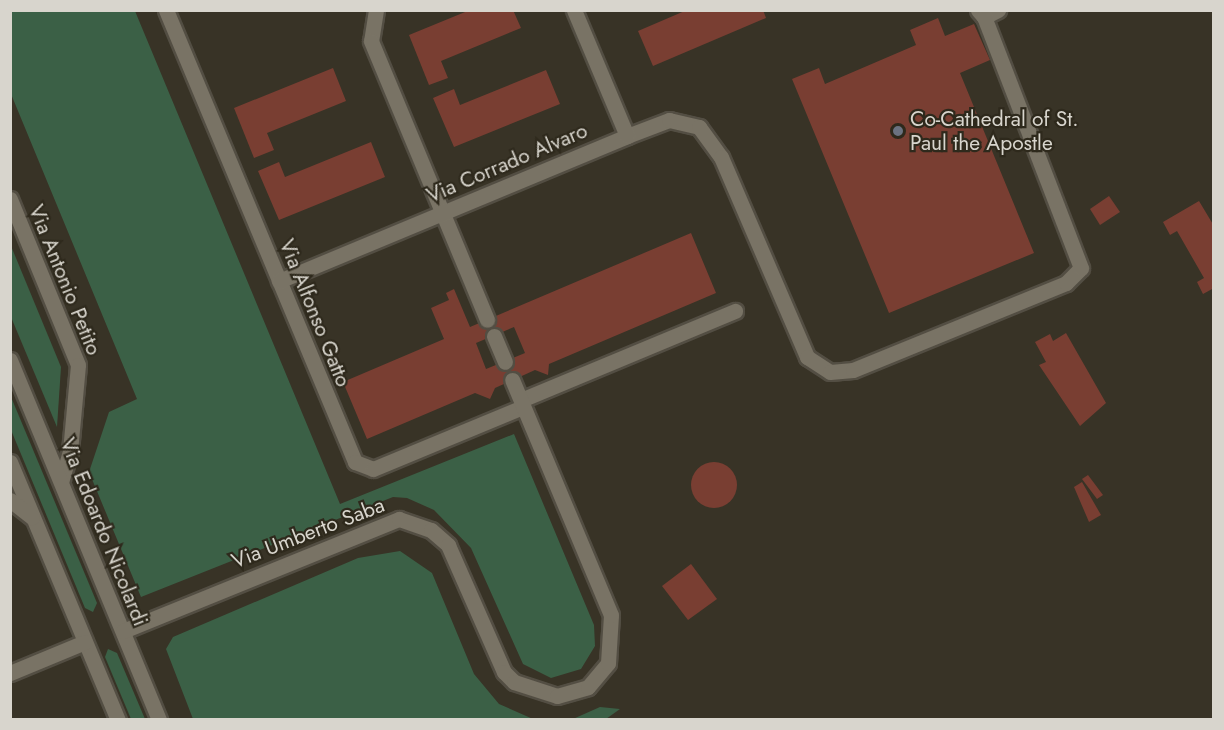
<!DOCTYPE html>
<html>
<head>
<meta charset="utf-8">
<style>
  body { margin:0 }
  #map { position:relative; width:1224px; height:730px; overflow:hidden; background:#383326; font-family:Jost,sans-serif }
  div>[style] { position:absolute }
  .green>* { inset:0; background:#3b6046 }
  .building>* { inset:0; background:#793e32 }
  .round { border-radius:50% }
  .roads { filter:drop-shadow(2px 0 #534e43) drop-shadow(-2px 0 #534e43) drop-shadow(0 2px #534e43) drop-shadow(0 -2px #534e43) }
  .minor>* { height:15px; margin:-7.5px; padding:0 7.5px; transform-origin:7.5px; border-radius:7.5px; background:#797365 }
  .dots>* { width:16px; height:16px; translate:-50% -50%; box-sizing:border-box; border:3px solid #2e291c; border-radius:50% }
  span { translate:-50% -50%; white-space:nowrap; text-align:center; line-height:1.15; -webkit-text-stroke:4.5px #2e291c; paint-order:stroke }
  .poi-label { font-size:21px; color:#d8d5cd }
  .left { translate:0 -50%; text-align:left }
  .street-label { font-size:21px; color:#d8d5cd }
  .frame { position:absolute; inset:0; border:12px solid #d8d5cd; pointer-events:none }
</style>
</head>
<body>
<div id="map">
  <div class="green">
    <div style="clip-path:polygon(10px 11px,135px 11px,340px 504px,514px 434px,594px 625px,595px 646px,581px 669px,551px 678px,523px 664px,471px 548px,434px 510px,407px 498px,393px 497px,141px 597px,89px 472px,109px 412px,137px 399px,11px 94px)"></div>
    <div style="clip-path:polygon(11px 246px,61px 367px,57px 427px,11px 317px)"></div>
    <div style="clip-path:polygon(11px 397px,97px 603px,93px 612px,85px 608px,11px 430px)"></div>
    <div style="clip-path:polygon(400px 551px,432px 573px,474px 674px,499px 704px,533px 719px,193px 719px,166px 649px,173px 637px,358px 558px)"></div>
    <div style="clip-path:polygon(108px 649px,117px 653px,145px 719px,131px 719px,105px 657px)"></div>
    <div style="clip-path:polygon(600px 707px,620px 709px,606px 719px,573px 719px)"></div>
  </div>
  <div class="building">
    <div style="clip-path:polygon(470px 10px,513px 10px,521px 28px,441px 61px,448px 78px,429px 85px,409px 35px)"></div>
    <div style="clip-path:polygon(687px 10px,763px 10px,766px 18px,653px 66px,638px 31px)"></div>
    <div style="clip-path:polygon(938px 18px,945px 36px,974px 24px,990px 60px,960px 73px,1034px 253px,889px 313px,792px 79px,819px 68px,825px 84px,916px 45px,910px 30px)"></div>
    <div style="clip-path:polygon(333px 68px,346px 101px,267px 133px,274px 150px,254px 158px,234px 108px)"></div>
    <div style="clip-path:polygon(546px 70px,560px 104px,454px 147px,433px 98px,454px 89px,460px 105px)"></div>
    <div style="clip-path:polygon(371px 142px,385px 177px,279px 220px,258px 171px,279px 162px,285px 177px)"></div>
    <div style="clip-path:polygon(1109px 196px,1120px 212px,1100px 225px,1090px 209px)"></div>
    <div style="clip-path:polygon(1199px 201px,1214px 226px,1214px 288px,1203px 294px,1197px 282px,1204px 278px,1177px 231px,1170px 235px,1163px 222px)"></div>
    <div style="clip-path:polygon(evenodd,691px 233px,716px 293px,549px 364px,548px 375px,535px 370px,495px 388px,490px 399px,475px 393px,367px 439px,343px 382px,444px 339px,431px 308px,449px 300px,446px 293px,454px 289px,470px 327px,691px 233px,514px 327px,525px 353px,486px 369px,476px 343px,514px 327px)"></div>
    <div style="clip-path:polygon(1066px 333px,1106px 403px,1080px 426px,1039px 365px,1046px 362px,1035px 342px,1050px 334px,1053px 341px)"></div>
    <div class="round" style="left:691px;top:462px;width:46px;height:46px"></div>
    <div style="clip-path:polygon(1088px 475px,1103px 495px,1097px 499px,1082px 479px)"></div>
    <div style="clip-path:polygon(1082px 482px,1101px 515px,1089px 522px,1074px 487px)"></div>
    <div style="clip-path:polygon(691px 564px,717px 599px,688px 620px,662px 586px)"></div>
  </div>
  <div class="roads">
    <div class="minor">
      <div style="left:166px;top:10px;width:490px;rotate:67.3deg"></div>
      <div style="left:355px;top:462px;width:19px;rotate:21deg"></div>
      <div style="left:373px;top:469px;width:162px;rotate:-22.5deg"></div>
      <div style="left:376px;top:10px;width:31px;rotate:99deg"></div>
      <div style="left:371px;top:41px;width:302px;rotate:67.4deg"></div>
      <div style="left:978px;top:10px;width:9px;rotate:49deg"></div>
      <div style="left:984px;top:17px;width:16px;rotate:-27deg"></div>
      <div style="left:627px;top:136px;width:45px;rotate:-20.9deg"></div>
      <div style="left:669px;top:120px;width:31px;rotate:13deg"></div>
      <div style="left:699px;top:127px;width:37px;rotate:54deg"></div>
      <div style="left:721px;top:157px;width:218px;rotate:66.7deg"></div>
      <div style="left:807px;top:357px;width:27px;rotate:33deg"></div>
      <div style="left:830px;top:372px;width:23px;rotate:-5deg"></div>
      <div style="left:853px;top:370px;width:230px;rotate:-22.2deg"></div>
      <div style="left:1066px;top:283px;width:21px;rotate:-45deg"></div>
      <div style="left:1081px;top:268px;width:269px;rotate:-111.1deg"></div>
      <div style="left:10px;top:199px;width:179px;rotate:67.7deg"></div>
      <div style="left:78px;top:365px;width:86px;rotate:95.3deg"></div>
      <div style="left:70px;top:451px;width:32px;rotate:106deg"></div>
      <div style="left:279px;top:281px;width:377px;rotate:-22.6deg"></div>
      <div style="left:627px;top:136px;width:137px;rotate:-112.8deg"></div>
      <div style="left:494px;top:336px;width:28px;rotate:67deg"></div>
      <div style="left:10px;top:360px;width:390px;rotate:67.5deg"></div>
      <div style="left:521px;top:400px;width:232px;rotate:-22.6deg"></div>
      <div style="left:10px;top:462px;width:280px;rotate:67.3deg"></div>
      <div style="left:10px;top:500px;width:28px;rotate:38deg"></div>
      <div style="left:123px;top:631px;width:298px;rotate:-22.1deg"></div>
      <div style="left:399px;top:519px;width:34px;rotate:19deg"></div>
      <div style="left:431px;top:530px;width:23px;rotate:41deg"></div>
      <div style="left:448px;top:545px;width:139px;rotate:66.2deg"></div>
      <div style="left:504px;top:672px;width:14px;rotate:45deg"></div>
      <div style="left:514px;top:682px;width:45px;rotate:18deg"></div>
      <div style="left:557px;top:696px;width:32px;rotate:-16deg"></div>
      <div style="left:588px;top:687px;width:31px;rotate:-50deg"></div>
      <div style="left:608px;top:663px;width:48px;rotate:-86.4deg"></div>
      <div style="left:611px;top:615px;width:255px;rotate:-112.8deg"></div>
      <div style="left:10px;top:673px;width:81px;rotate:-22.5deg"></div>
    </div>
  </div>
  <div class="dots">
    <div style="left:898px;top:131px;background:#6b7280"></div>
  </div>
  <div class="poi-label">
    <span class="left" style="left:910px;top:131px">Co-Cathedral of St.<br>Paul the Apostle</span>
  </div>
  <div class="street-label">
    <span style="left:507px;top:163px;rotate:-23deg">Via Corrado Alvaro</span>
    <span style="left:65px;top:280px;rotate:68deg">Via Antonio Petito</span>
    <span style="left:315px;top:313px;rotate:68deg">Via Alfonso Gatto</span>
    <span style="left:104px;top:532px;rotate:68deg">Via Edoardo Nicolardi</span>
    <span style="left:308px;top:533px;rotate:-21deg">Via Umberto Saba</span>
  </div>
  <div class="frame"></div>
</div>
</body>
</html>
